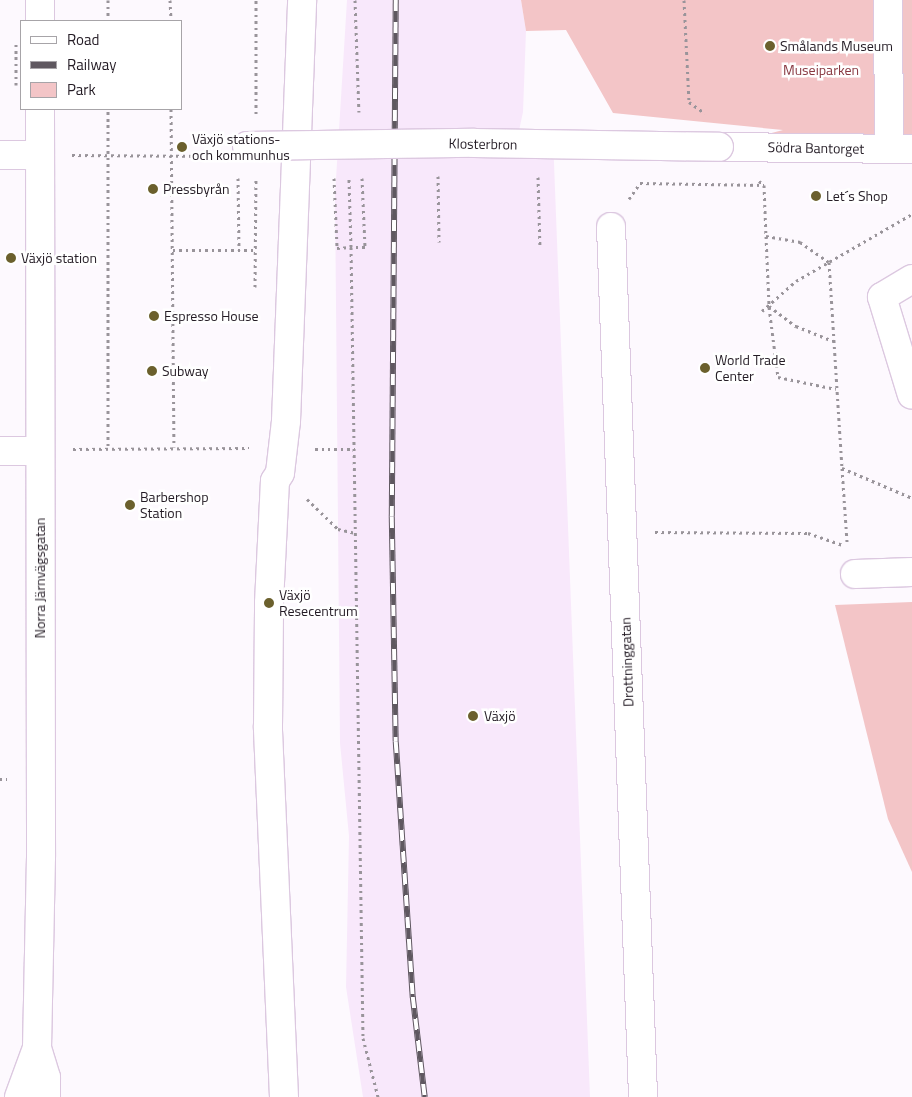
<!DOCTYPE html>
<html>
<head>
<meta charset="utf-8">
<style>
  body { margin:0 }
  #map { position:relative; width:912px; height:1097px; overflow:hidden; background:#fdf9fe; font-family:"Titillium Web",sans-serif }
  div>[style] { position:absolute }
  .built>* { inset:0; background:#f8e8fb }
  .green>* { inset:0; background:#f3c5c7 }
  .path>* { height:3px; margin-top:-1.5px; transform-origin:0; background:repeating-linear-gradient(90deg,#99949a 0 2.5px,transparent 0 6.5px) }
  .roads { filter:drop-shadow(1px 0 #dcc8e0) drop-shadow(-1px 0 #dcc8e0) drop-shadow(0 1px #dcc8e0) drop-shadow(0 -1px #dcc8e0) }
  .minor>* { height:28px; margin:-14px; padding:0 14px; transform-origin:14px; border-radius:14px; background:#fff }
  .rail>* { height:5.5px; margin-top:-2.75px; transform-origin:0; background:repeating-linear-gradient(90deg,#fff 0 11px,#5f5860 0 22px); box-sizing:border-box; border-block:1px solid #5f5860 }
  .bridges { filter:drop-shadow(1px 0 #dcc8e0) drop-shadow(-1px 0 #dcc8e0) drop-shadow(0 1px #dcc8e0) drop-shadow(0 -1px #dcc8e0) }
  .minor-bridge>* { height:28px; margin:-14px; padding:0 14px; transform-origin:14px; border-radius:14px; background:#fff }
  .dots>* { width:14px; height:14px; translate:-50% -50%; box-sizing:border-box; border:2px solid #fff; border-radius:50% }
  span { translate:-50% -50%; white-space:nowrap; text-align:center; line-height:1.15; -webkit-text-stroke:5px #fff; paint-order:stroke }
  .poi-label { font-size:14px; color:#241c25 }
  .left { translate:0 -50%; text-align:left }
  .park-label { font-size:14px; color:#893942 }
  .street-label { font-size:14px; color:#241c25 }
  .legend { position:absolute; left:20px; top:20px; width:162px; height:90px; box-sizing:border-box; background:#fff; border:1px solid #a7a4a8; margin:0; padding:6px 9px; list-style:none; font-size:15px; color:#241c25 }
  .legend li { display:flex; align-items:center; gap:10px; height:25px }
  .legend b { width:25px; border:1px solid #a7a4a8 }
</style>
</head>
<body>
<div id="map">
  <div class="built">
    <div style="clip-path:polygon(347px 0,521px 0,526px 31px,523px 112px,517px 140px,553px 137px,590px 1097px,363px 1097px,346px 987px,349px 836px,340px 743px,335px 195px)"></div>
  </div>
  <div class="green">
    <div style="clip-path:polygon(521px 0,912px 0,912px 134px,719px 147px,783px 130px,613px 113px,566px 30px,526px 31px)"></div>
    <div style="clip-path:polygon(912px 602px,912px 872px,888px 819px,835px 605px)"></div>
  </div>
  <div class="path">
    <div style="left:108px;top:0;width:21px;rotate:90deg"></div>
    <div style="left:170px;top:0;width:21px;rotate:87deg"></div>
    <div style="left:355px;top:0;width:112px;rotate:88deg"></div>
    <div style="left:684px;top:0;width:102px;rotate:87.2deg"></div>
    <div style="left:689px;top:102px;width:19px;rotate:35deg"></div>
    <div style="left:16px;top:44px;width:41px;rotate:90deg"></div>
    <div style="left:171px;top:109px;width:338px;rotate:89.5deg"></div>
    <div style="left:256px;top:114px;width:114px;rotate:-90deg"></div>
    <div style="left:72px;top:155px;width:144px;rotate:0.4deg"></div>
    <div style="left:438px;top:176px;width:66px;rotate:89.1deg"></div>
    <div style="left:538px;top:177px;width:70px;rotate:88.4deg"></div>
    <div style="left:238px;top:178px;width:72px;rotate:89.2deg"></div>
    <div style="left:334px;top:178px;width:70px;rotate:87.5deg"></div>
    <div style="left:337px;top:248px;width:14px;rotate:-4deg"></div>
    <div style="left:351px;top:247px;width:69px;rotate:-91.7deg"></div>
    <div style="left:362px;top:178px;width:69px;rotate:87.5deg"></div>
    <div style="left:365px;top:247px;width:14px;rotate:180deg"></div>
    <div style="left:351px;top:247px;width:791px;rotate:89.13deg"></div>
    <div style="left:363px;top:1038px;width:61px;rotate:75.7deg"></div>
    <div style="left:759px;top:181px;width:6px;rotate:39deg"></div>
    <div style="left:764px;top:185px;width:51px;rotate:87.8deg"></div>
    <div style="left:766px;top:236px;width:35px;rotate:10deg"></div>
    <div style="left:800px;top:242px;width:35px;rotate:35deg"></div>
    <div style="left:829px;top:262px;width:206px;rotate:86.4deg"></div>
    <div style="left:842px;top:468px;width:76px;rotate:23.2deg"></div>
    <div style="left:629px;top:199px;width:19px;rotate:-55deg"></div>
    <div style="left:640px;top:183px;width:124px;rotate:0.9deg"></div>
    <div style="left:766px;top:236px;width:70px;rotate:87.5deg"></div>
    <div style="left:769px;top:306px;width:34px;rotate:37deg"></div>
    <div style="left:796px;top:326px;width:40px;rotate:22deg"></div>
    <div style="left:173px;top:250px;width:82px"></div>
    <div style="left:255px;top:287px;width:109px;rotate:-89.5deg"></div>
    <div style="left:769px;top:307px;width:71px;rotate:82.7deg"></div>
    <div style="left:778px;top:377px;width:59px;rotate:11.7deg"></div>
    <div style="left:762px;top:311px;width:45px;rotate:-41.4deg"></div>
    <div style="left:796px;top:281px;width:134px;rotate:-30deg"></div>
    <div style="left:108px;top:446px;width:337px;rotate:-90deg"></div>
    <div style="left:73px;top:449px;width:176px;rotate:-0.3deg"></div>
    <div style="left:315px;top:449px;width:40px"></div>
    <div style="left:842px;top:468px;width:74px;rotate:86.1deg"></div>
    <div style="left:307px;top:499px;width:43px;rotate:44.1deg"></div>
    <div style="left:338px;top:529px;width:18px;rotate:13deg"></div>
    <div style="left:655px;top:532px;width:153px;rotate:0.4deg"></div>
    <div style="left:808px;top:533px;width:36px;rotate:19deg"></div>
    <div style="left:0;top:779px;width:7px"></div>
  </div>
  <div class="roads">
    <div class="minor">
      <div style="left:40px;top:0;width:21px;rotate:90deg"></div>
      <div style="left:888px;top:0;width:149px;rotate:89.6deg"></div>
      <div style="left:40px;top:109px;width:748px;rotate:89.92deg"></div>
      <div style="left:41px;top:857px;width:191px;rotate:91.2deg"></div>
      <div style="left:37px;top:1048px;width:31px;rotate:73deg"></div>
      <div style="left:46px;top:1078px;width:19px;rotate:90deg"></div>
      <div style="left:719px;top:147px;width:193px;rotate:0.6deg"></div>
      <div style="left:0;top:155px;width:40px"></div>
      <div style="left:611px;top:227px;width:871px;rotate:87.89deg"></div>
      <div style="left:912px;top:279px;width:35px;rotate:149deg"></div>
      <div style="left:882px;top:297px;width:102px;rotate:73deg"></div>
      <div style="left:0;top:451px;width:39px"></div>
      <div style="left:855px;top:574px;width:57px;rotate:-2deg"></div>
      <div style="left:19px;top:1097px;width:52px;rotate:-69.8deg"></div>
      <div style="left:284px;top:1097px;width:371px;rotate:-92.5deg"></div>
      <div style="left:268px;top:726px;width:123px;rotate:-89.5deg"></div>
      <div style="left:269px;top:603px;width:122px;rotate:-87.2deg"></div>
      <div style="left:275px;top:481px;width:9px;rotate:-58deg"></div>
      <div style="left:280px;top:473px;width:52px;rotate:-83.4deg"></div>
      <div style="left:286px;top:421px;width:421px;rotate:-87.8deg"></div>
    </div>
  </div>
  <div class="rail">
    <div style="left:396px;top:0;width:517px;rotate:90.44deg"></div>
    <div style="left:392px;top:517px;width:225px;rotate:89deg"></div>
    <div style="left:396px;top:742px;width:256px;rotate:86.2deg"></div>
    <div style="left:413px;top:997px;width:101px;rotate:83.2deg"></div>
  </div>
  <div class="bridges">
    <div class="minor-bridge">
      <div style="left:247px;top:146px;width:227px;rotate:-0.8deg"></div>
      <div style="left:474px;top:143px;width:245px;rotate:0.9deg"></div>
    </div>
  </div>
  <div class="dots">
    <div style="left:770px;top:46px;background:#6b602d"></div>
    <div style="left:182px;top:147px;background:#6b602d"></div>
    <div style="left:153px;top:189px;background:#6b602d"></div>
    <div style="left:816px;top:196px;background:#6b602d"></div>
    <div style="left:11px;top:258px;background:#6b602d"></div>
    <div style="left:154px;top:316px;background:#6b602d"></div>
    <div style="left:705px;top:368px;background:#6b602d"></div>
    <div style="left:152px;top:371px;background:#6b602d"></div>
    <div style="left:130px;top:505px;background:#6b602d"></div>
    <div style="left:269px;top:603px;background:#6b602d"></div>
    <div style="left:473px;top:716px;background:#6b602d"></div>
  </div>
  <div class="poi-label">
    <span class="left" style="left:780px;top:46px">Smålands Museum</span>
    <span class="left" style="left:192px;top:147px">Växjö stations-<br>och kommunhus</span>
    <span class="left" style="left:163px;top:189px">Pressbyrån</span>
    <span class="left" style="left:826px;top:196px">Let´s Shop</span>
    <span class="left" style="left:21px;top:258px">Växjö station</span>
    <span class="left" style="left:164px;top:316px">Espresso House</span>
    <span class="left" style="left:715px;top:368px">World Trade<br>Center</span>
    <span class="left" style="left:162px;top:371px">Subway</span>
    <span class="left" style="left:140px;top:505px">Barbershop<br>Station</span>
    <span class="left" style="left:279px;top:603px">Växjö<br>Resecentrum</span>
    <span class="left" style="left:484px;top:716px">Växjö</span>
  </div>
  <div class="park-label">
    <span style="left:821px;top:70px">Museiparken</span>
  </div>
  <div class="street-label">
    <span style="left:483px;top:144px;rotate:1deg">Klosterbron</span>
    <span style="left:816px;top:148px;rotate:1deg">Södra Bantorget</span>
    <span style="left:40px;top:578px;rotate:-90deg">Norra Järnvägsgatan</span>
    <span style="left:627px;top:662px;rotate:-92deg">Drottninggatan</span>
  </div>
  <ul class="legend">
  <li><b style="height:6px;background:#fff"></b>Road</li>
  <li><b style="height:6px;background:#5f5860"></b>Railway</li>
  <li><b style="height:14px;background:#f3c5c7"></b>Park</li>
  </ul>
</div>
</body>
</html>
